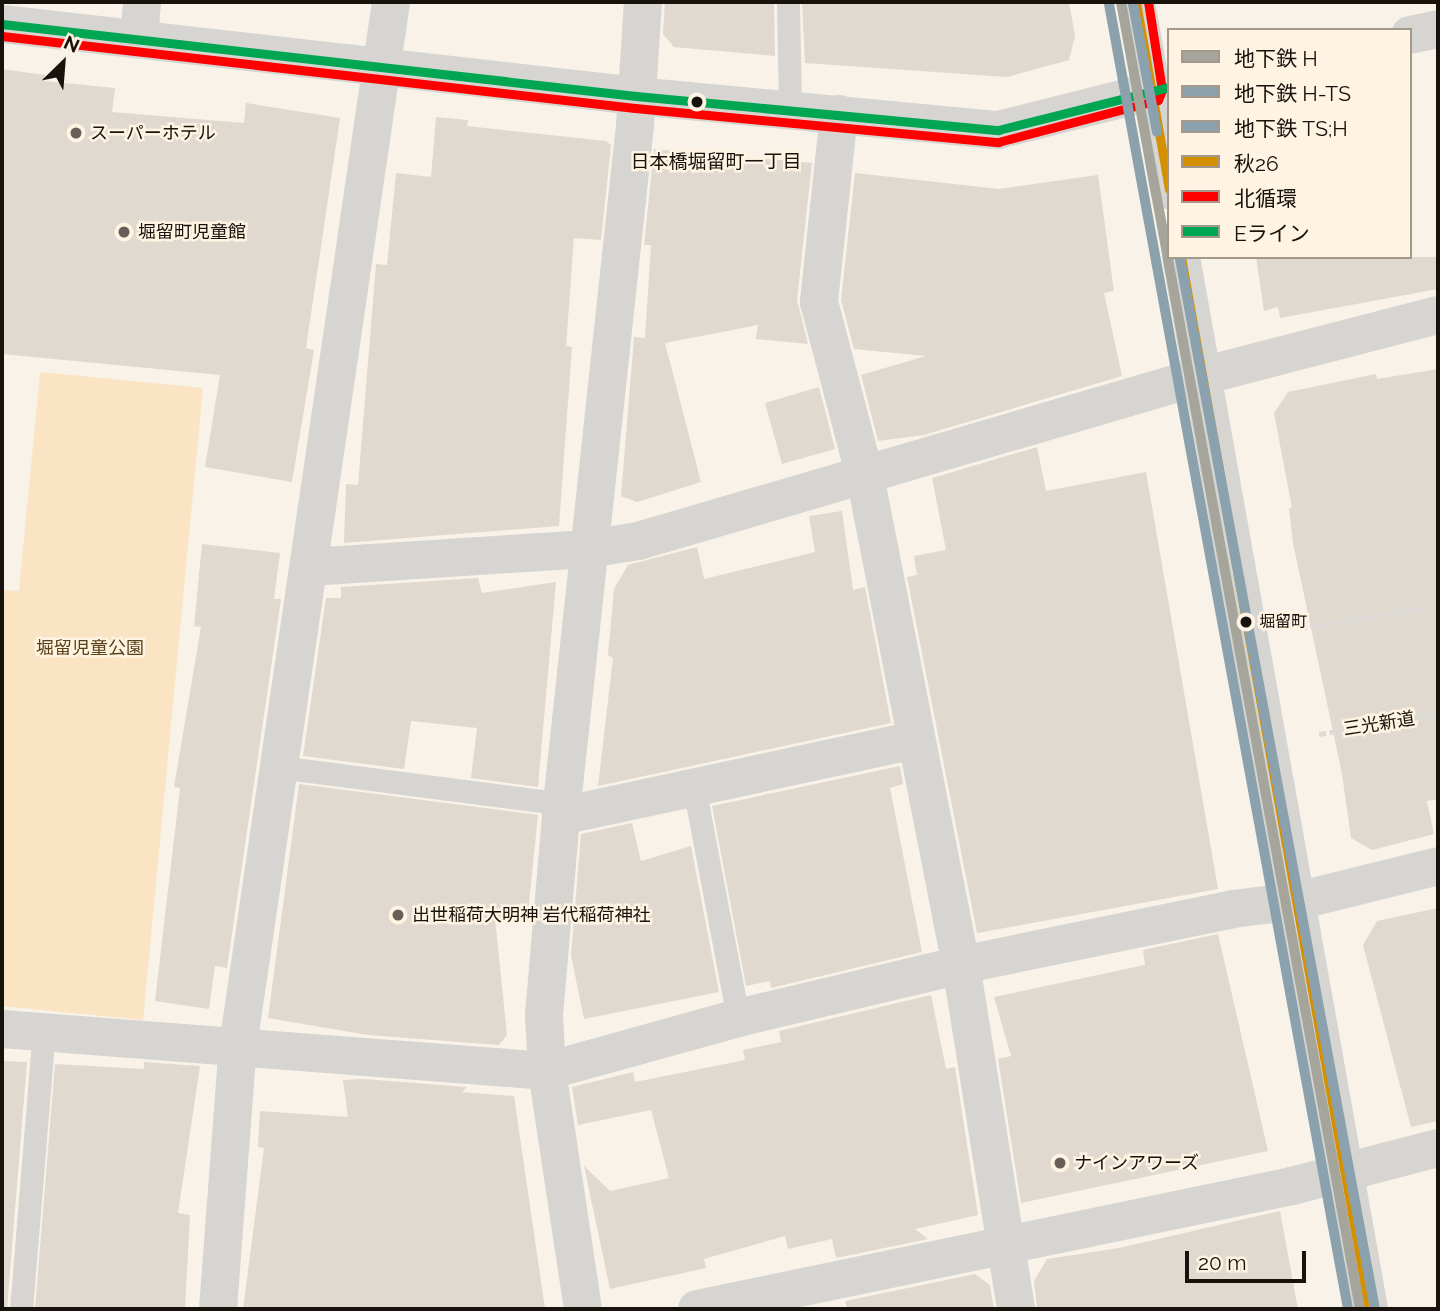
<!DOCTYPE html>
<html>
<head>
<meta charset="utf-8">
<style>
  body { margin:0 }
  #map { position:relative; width:1440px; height:1311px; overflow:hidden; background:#f9f2e8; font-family:Raleway,"Noto Sans JP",sans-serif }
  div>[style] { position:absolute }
  .green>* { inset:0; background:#fae4c4 }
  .building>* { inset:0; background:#dfd9d0 }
  .path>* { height:4.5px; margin-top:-2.25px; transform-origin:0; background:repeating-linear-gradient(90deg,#dddbd9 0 7px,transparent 0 10.5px) }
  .service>* { height:23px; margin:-11.5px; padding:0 11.5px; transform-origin:11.5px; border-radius:11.5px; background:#d6d5d2 }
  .minor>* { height:38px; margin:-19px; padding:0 19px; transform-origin:19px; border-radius:19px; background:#d6d5d2 }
  .tertiary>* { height:38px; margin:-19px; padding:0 19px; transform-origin:19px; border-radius:19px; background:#d6d5d2 }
  .bus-1>* { height:9px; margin:-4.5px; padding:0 4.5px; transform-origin:4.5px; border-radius:4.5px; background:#d59002 }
  .bus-2>* { height:9px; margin:-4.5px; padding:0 4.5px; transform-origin:4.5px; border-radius:4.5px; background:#f00 }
  .bus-3>* { height:9px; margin:-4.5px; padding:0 4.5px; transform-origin:4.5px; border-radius:4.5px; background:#00a651 }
  .metro-1>* { height:10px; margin:-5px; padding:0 5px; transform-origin:5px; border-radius:5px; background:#a5a59c }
  .metro-2>* { height:10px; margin:-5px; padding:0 5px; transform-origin:5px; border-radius:5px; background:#8ba2ae }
  .metro-3>* { height:10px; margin:-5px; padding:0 5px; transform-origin:5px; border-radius:5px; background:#8ba2ae }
  .dots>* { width:19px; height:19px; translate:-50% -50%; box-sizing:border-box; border:4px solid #fff3e2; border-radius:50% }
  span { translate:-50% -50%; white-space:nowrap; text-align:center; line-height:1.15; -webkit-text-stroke:5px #fff3e2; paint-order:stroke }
  .bus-label { font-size:16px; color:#17120b }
  .left { translate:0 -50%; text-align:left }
  .poi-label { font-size:18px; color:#17120b }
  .park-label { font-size:18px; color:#5a4118 }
  .street-label { font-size:18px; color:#17120b }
  .neighbourhood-label { font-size:19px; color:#17120b }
  .frame { position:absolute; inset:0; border:4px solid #17120b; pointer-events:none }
  .legend { position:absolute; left:1167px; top:28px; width:245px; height:231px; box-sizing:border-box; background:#fff3e2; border:2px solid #a2998c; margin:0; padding:9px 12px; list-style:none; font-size:21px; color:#17120b }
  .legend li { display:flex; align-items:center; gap:14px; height:35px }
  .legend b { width:35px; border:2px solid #a2998c }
  .north { position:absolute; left:28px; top:28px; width:70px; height:70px; -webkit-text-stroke:5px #fff3e2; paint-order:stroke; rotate:25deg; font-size:19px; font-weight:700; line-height:28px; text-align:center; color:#17120b }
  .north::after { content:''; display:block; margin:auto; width:24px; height:32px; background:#17120b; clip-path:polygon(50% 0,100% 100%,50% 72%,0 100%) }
  .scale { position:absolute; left:1185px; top:1251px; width:121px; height:32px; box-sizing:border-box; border:4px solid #17120b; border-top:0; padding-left:9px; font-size:21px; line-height:24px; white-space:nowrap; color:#17120b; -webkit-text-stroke:5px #fff3e2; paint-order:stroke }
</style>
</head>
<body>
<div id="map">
  <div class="green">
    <div style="clip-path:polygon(40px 372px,203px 388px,143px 1020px,2px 1006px,2px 590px,19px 591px)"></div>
  </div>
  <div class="building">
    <div style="clip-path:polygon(665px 2px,774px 2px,775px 56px,674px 47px,663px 34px)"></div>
    <div style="clip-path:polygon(802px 2px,1069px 2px,1075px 36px,1069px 60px,1007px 77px,805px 63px)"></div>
    <div style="clip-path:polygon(2px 69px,45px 75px,44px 81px,115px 88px,112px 112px,244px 123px,246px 103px,340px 118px,306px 348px,314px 350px,292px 482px,205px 467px,220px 375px,2px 354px)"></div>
    <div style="clip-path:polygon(436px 117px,468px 120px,467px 126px,606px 141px,611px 145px,601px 240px,574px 238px,566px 346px,572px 347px,559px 526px,344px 543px,346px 484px,358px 485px,376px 264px,387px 265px,396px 173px,431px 177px)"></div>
    <div style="clip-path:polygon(654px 149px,812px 163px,797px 300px,808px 344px,756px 339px,758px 325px,665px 343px,701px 482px,637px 502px,621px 496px,634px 337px,645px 338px,651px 245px,644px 245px)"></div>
    <div style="clip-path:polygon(855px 173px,999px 189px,1098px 175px,1114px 291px,1104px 293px,1122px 376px,924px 435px,878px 441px,861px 375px,926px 356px,854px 349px,841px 300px)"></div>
    <div style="clip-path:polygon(1256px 257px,1438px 257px,1438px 289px,1280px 318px,1278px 307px,1264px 311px)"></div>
    <div style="clip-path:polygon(1438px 369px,1438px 799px,1427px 801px,1434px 834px,1372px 850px,1351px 838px,1342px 774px,1293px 543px,1289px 508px,1292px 508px,1274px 413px,1288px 392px,1376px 374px,1377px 379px)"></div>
    <div style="clip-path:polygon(819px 387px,835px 449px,782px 464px,765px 403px)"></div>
    <div style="clip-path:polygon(1037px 447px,1046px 491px,1146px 472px,1218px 889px,977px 933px,907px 577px,917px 575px,914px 556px,946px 550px,932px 478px)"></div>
    <div style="clip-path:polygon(842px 511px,853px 590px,865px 587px,891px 723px,598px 786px,613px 658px,608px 655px,614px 589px,628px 565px,697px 547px,704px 579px,815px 552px,809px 516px)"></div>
    <div style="clip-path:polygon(202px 544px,280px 553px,274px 599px,281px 599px,227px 968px,215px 966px,209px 1009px,155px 1001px,180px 788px,174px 787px,201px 627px,194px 626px)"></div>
    <div style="clip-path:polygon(478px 578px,482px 593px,556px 582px,538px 787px,471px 778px,477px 728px,411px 721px,404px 769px,303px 756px,326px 598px,341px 598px,341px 587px)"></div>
    <div style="clip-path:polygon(900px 766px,903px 784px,890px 788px,922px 952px,771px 988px,770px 981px,746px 986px,712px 806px)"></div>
    <div style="clip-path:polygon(299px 784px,538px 815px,528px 913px,495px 918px,507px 1035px,499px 1045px,368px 1035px,268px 1018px)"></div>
    <div style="clip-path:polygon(632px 823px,641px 861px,691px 846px,719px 992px,584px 1019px,571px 955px,581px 834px)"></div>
    <div style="clip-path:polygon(1438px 908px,1438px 1121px,1411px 1127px,1363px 945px,1377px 921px)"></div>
    <div style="clip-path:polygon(1218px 934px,1268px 1151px,1021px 1203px,998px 1059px,1011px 1056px,994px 997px,1145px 965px,1143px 950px)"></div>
    <div style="clip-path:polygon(931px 995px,946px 1069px,955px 1067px,978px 1215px,915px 1229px,928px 1239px,836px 1258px,832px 1239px,788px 1249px,785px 1236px,704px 1259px,706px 1268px,610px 1289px,584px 1166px,610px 1191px,669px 1178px,651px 1110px,578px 1125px,572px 1087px,633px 1072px,635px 1082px,745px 1060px,743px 1050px,781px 1042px,779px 1031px)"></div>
    <div style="clip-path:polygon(2px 1061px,27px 1062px,7px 1309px,2px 1309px)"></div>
    <div style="clip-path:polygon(144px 1062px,200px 1066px,178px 1213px,190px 1215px,185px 1309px,35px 1309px,55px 1064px,144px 1069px)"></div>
    <div style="clip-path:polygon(363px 1079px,467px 1087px,462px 1092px,514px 1096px,545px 1309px,243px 1309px,264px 1148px,258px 1147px,260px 1111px,348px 1117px,343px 1080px)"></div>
    <div style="clip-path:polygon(1280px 1211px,1298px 1309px,1037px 1309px,1034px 1281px,1047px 1259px,1119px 1248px)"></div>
    <div style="clip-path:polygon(975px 1274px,990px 1285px,994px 1309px,847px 1309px,845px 1301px)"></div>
  </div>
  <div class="path">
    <div style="left:1300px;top:628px;width:140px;rotate:-9.1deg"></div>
    <div style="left:1319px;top:734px;width:121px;rotate:-9.1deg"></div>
    <div style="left:398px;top:909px;width:9px;rotate:-84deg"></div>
  </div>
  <div class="service">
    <div style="left:788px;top:2px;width:108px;rotate:88.9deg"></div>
    <div style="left:279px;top:767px;width:285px;rotate:7.4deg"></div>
    <div style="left:694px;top:787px;width:235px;rotate:79.2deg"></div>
    <div style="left:21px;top:1309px;width:278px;rotate:-85.3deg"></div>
  </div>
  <div class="minor">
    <div style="left:2px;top:24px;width:638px;rotate:6.48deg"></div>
    <div style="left:636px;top:96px;width:364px;rotate:5.4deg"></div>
    <div style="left:998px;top:130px;width:176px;rotate:-14.1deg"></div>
    <div style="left:1410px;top:35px;width:29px;rotate:-12deg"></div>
    <div style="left:139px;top:38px;width:36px;rotate:-85deg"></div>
    <div style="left:839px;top:114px;width:189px;rotate:96.1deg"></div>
    <div style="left:819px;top:302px;width:180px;rotate:75.2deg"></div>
    <div style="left:865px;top:476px;width:498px;rotate:78.9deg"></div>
    <div style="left:961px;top:965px;width:348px;rotate:80.9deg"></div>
    <div style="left:309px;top:567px;width:280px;rotate:-3.7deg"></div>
    <div style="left:588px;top:549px;width:51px;rotate:-9.1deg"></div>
    <div style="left:638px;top:541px;width:588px;rotate:-16.31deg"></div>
    <div style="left:1202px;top:376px;width:244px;rotate:-14.5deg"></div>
    <div style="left:561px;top:816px;width:363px;rotate:-12.1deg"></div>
    <div style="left:2px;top:1029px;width:547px;rotate:4.41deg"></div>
    <div style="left:547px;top:1071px;width:198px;rotate:-15.5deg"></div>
    <div style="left:738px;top:1018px;width:229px;rotate:-13.4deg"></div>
    <div style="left:961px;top:965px;width:278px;rotate:-11.6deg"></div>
    <div style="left:1233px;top:909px;width:64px;rotate:-7.1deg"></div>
    <div style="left:1297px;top:901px;width:145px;rotate:-13.9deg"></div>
    <div style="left:218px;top:1309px;width:264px;rotate:-85.7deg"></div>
    <div style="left:238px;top:1046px;width:1055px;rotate:-81.66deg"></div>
    <div style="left:583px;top:1309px;width:241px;rotate:-98.6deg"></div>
    <div style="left:547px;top:1071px;width:56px;rotate:-93.1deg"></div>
    <div style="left:544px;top:1015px;width:212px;rotate:-85.1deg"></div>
    <div style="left:562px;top:804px;width:683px;rotate:-83.86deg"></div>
    <div style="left:635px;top:125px;width:123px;rotate:-86.3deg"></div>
    <div style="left:697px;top:1309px;width:608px;rotate:-11.68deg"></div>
    <div style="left:1292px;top:1186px;width:151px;rotate:-14.6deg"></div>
  </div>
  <div class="tertiary">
    <div style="left:1136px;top:2px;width:191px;rotate:80deg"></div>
    <div style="left:1181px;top:257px;width:1069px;rotate:79.87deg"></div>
  </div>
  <div class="bus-1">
    <div style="left:1136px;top:2px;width:190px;rotate:80deg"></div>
    <div style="left:1181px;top:257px;width:1069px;rotate:79.87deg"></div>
  </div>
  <div class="bus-2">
    <div style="left:2px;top:36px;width:637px;rotate:6.49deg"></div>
    <div style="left:635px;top:108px;width:365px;rotate:5.4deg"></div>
    <div style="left:998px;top:142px;width:165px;rotate:-14.7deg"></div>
    <div style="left:1158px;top:100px;width:11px;rotate:-68deg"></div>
    <div style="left:1162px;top:90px;width:89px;rotate:-99deg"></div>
  </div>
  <div class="bus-3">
    <div style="left:2px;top:24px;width:638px;rotate:6.48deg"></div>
    <div style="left:636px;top:96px;width:364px;rotate:5.4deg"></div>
    <div style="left:998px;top:130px;width:176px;rotate:-14.1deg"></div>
  </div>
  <div class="metro-1">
    <div style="left:1121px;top:2px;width:1329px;rotate:79.64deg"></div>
  </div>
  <div class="metro-2">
    <div style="left:1109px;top:4px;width:1327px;rotate:79.62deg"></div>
  </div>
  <div class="metro-3">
    <div style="left:1133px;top:4px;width:130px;rotate:79.4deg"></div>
    <div style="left:1180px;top:259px;width:1068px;rotate:79.48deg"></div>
  </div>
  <div class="dots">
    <div style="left:697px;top:102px;background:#17120b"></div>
    <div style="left:76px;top:133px;background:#666058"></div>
    <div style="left:124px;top:232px;background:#666058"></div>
    <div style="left:1246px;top:622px;background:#17120b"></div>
    <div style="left:398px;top:915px;background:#666058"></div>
    <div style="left:1060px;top:1163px;background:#666058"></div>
  </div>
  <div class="bus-label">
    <span class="left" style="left:1259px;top:622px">堀留町</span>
  </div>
  <div class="poi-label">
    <span class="left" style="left:90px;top:133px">スーパーホテル</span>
    <span class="left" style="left:138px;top:232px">堀留町児童館</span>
    <span class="left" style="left:412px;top:915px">出世稲荷大明神 岩代稲荷神社</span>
    <span class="left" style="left:1074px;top:1163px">ナインアワーズ</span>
  </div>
  <div class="park-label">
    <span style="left:90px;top:648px">堀留児童公園</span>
  </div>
  <div class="street-label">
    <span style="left:1379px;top:724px;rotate:-9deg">三光新道</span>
  </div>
  <div class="neighbourhood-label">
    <span style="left:716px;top:162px">日本橋堀留町一丁目</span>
  </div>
  <div class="frame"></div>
  <ul class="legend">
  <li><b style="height:9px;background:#a5a59c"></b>地下鉄 H</li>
  <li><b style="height:9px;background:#8ba2ae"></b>地下鉄 H-TS</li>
  <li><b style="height:9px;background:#8ba2ae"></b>地下鉄 TS;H</li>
  <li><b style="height:9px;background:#d59002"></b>秋26</li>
  <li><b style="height:9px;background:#f00"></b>北循環</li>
  <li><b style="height:9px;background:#00a651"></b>Eライン</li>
  </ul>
  <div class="north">N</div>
  <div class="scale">20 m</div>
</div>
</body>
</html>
